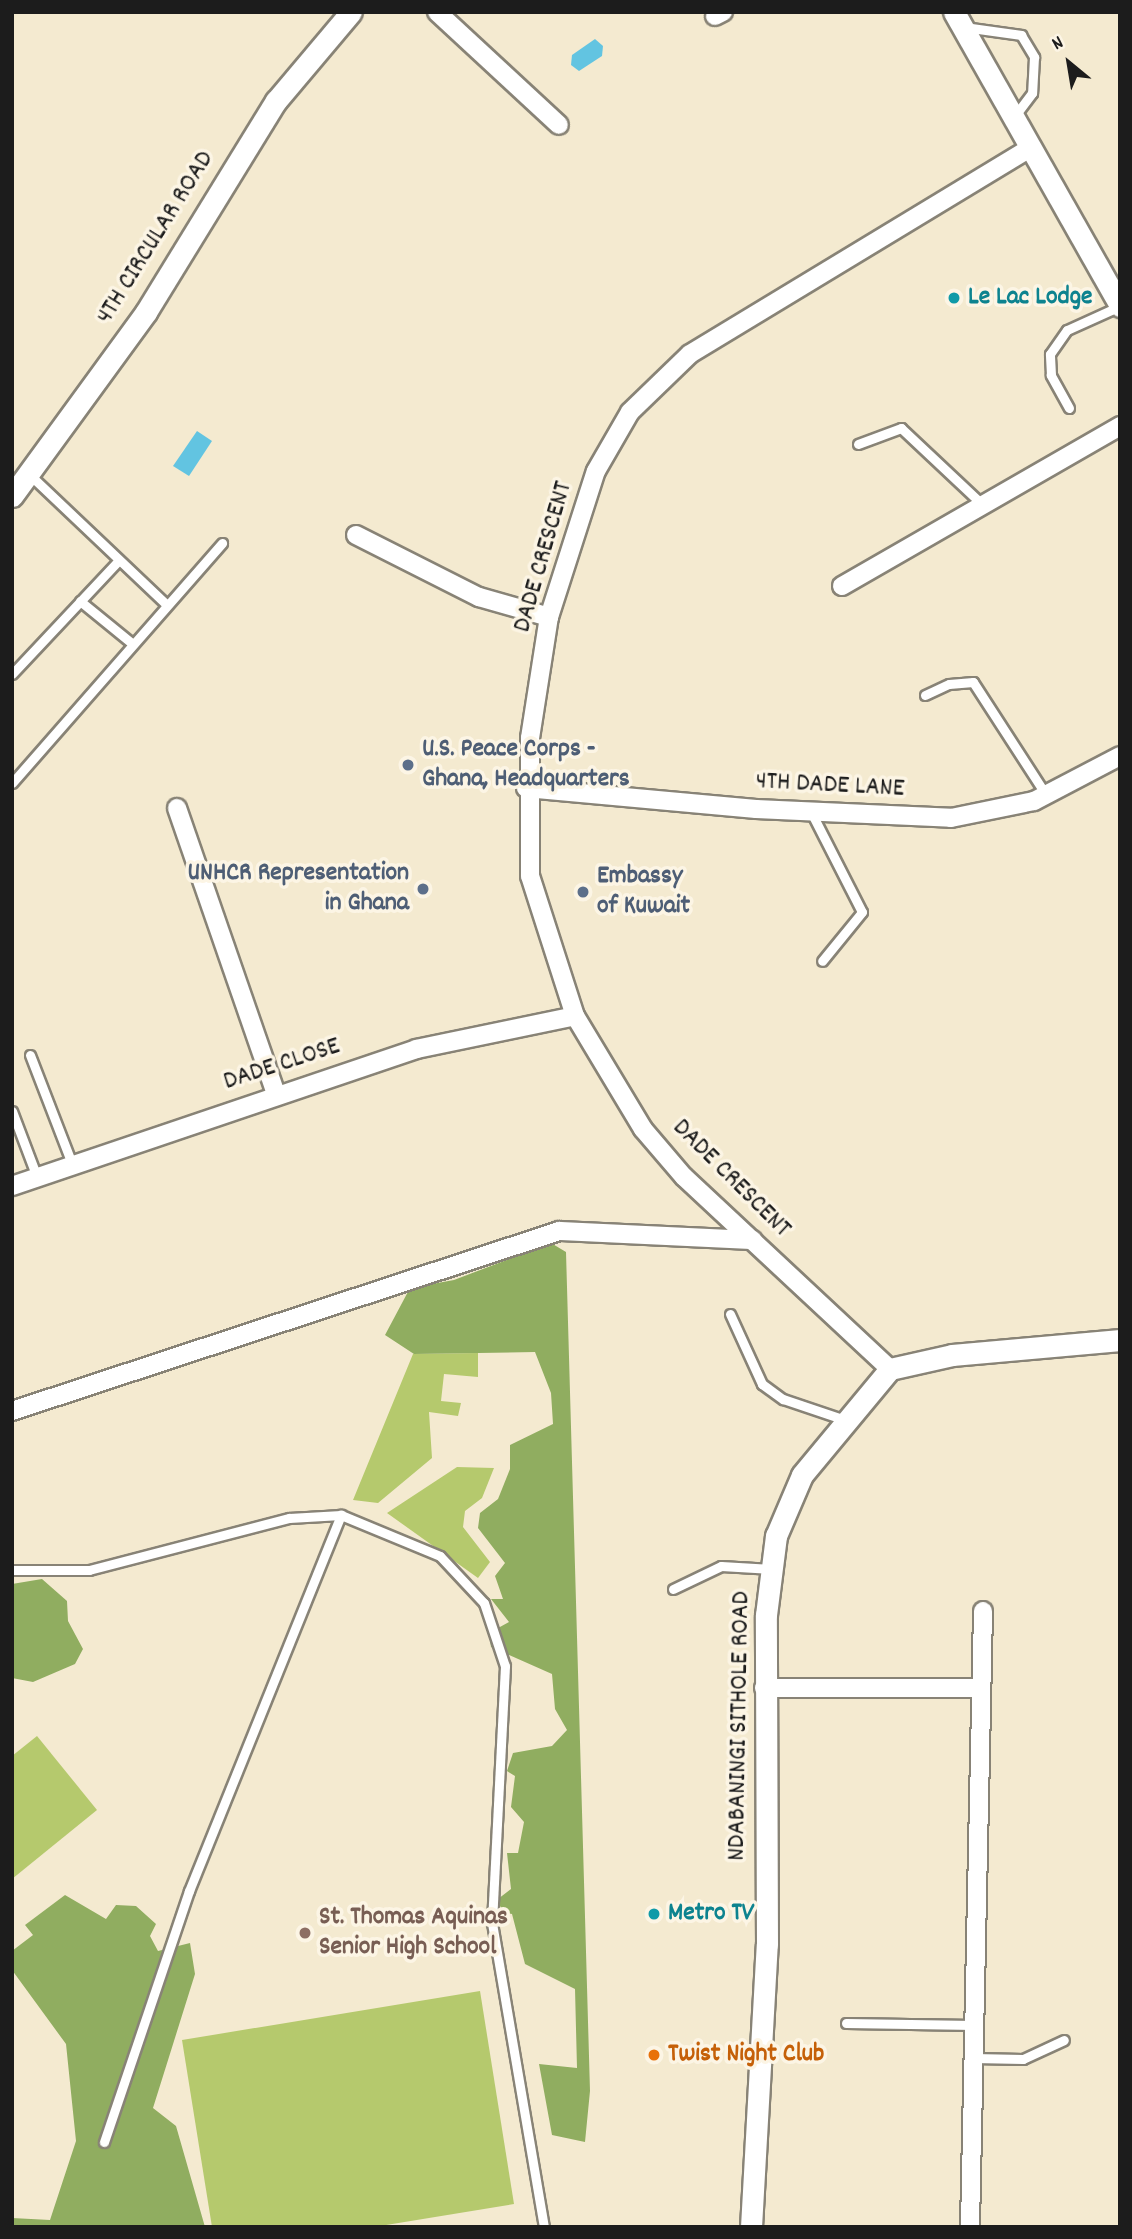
<!DOCTYPE html>
<html>
<head>
<meta charset="utf-8">
<style>
  body { margin:0 }
  #map { position:relative; width:1132px; height:2239px; overflow:hidden; background:#f4ead0; font-family:Dekko,sans-serif }
  div>[style] { position:absolute }
  .green>* { inset:0; background:#b5c96d }
  .forest>* { inset:0; background:#90ad60 }
  .water>* { inset:0; background:#62c4e1 }
  .roads { filter:drop-shadow(2px 0 #888376) drop-shadow(-2px 0 #888376) drop-shadow(0 2px #888376) drop-shadow(0 -2px #888376) }
  .service>* { height:9px; margin:-4.5px; padding:0 4.5px; transform-origin:4.5px; border-radius:4.5px; background:#fff }
  .minor>* { height:18px; margin:-9px; padding:0 9px; transform-origin:9px; border-radius:9px; background:#fff }
  .tertiary>* { height:21px; margin:-10.5px; padding:0 10.5px; transform-origin:10.5px; border-radius:10.5px; background:#fff }
  .dots>* { width:19px; height:19px; translate:-50% -50%; box-sizing:border-box; border:4px solid #fcf5e5; border-radius:50% }
  span { translate:-50% -50%; white-space:nowrap; text-align:center; line-height:1.15; -webkit-text-stroke:7px #fcf5e5; paint-order:stroke }
  .street-label { font-size:26px; color:#1c1c1c }
  .culture-label { font-size:26px; color:#0d838f; font-weight:700 }
  .left { translate:0 -50%; text-align:left }
  .service-label { font-size:26px; color:#4e5e75; font-weight:700 }
  .right { translate:-100% -50%; text-align:right }
  .education-label { font-size:26px; color:#785e54; font-weight:700 }
  .food-label { font-size:26px; color:#c56008; font-weight:700 }
  .frame { position:absolute; inset:0; border:14px solid #1c1c1c; pointer-events:none }
  .north { position:absolute; left:1034px; top:28px; width:70px; height:70px; -webkit-text-stroke:5px #fcf5e5; paint-order:stroke; rotate:330deg; font-size:19px; font-weight:700; line-height:28px; text-align:center; color:#1c1c1c }
  .north::after { content:''; display:block; margin:auto; width:24px; height:32px; background:#1c1c1c; clip-path:polygon(50% 0,100% 100%,50% 72%,0 100%) }
</style>
</head>
<body>
<div id="map">
  <div class="green">
    <div style="clip-path:polygon(478px 1353px,478px 1377px,444px 1374px,441px 1401px,461px 1403px,458px 1416px,429px 1412px,432px 1458px,378px 1503px,353px 1500px,413px 1354px)"></div>
    <div style="clip-path:polygon(457px 1467px,494px 1468px,482px 1498px,465px 1511px,463px 1527px,490px 1562px,478px 1578px,387px 1513px)"></div>
    <div style="clip-path:polygon(37px 1736px,97px 1810px,12px 1879px,12px 1756px)"></div>
    <div style="clip-path:polygon(480px 1991px,514px 2204px,374px 2227px,212px 2227px,182px 2040px)"></div>
  </div>
  <div class="forest">
    <div style="clip-path:polygon(551px 1243px,566px 1252px,590px 2091px,585px 2142px,552px 2135px,539px 2064px,577px 2068px,575px 1989px,525px 1964px,512px 1914px,502px 1912px,498px 1899px,511px 1889px,507px 1853px,518px 1853px,524px 1822px,511px 1807px,515px 1776px,507px 1771px,513px 1753px,552px 1746px,567px 1730px,555px 1709px,552px 1674px,491px 1647px,489px 1633px,509px 1622px,491px 1599px,503px 1599px,495px 1576px,505px 1563px,478px 1528px,480px 1513px,498px 1499px,510px 1469px,510px 1445px,553px 1424px,551px 1393px,535px 1352px,414px 1354px,385px 1335px,410px 1288px,454px 1280px)"></div>
    <div style="clip-path:polygon(42px 1579px,67px 1601px,68px 1621px,83px 1649px,75px 1664px,33px 1682px,12px 1678px,12px 1584px)"></div>
    <div style="clip-path:polygon(65px 1895px,106px 1919px,116px 1905px,136px 1906px,156px 1924px,150px 1936px,158px 1951px,190px 1943px,195px 1974px,153px 2108px,176px 2126px,205px 2227px,12px 2227px,12px 2218px,50px 2220px,76px 2141px,66px 2044px,12px 1970px,12px 1951px,33px 1935px,25px 1925px)"></div>
  </div>
  <div class="water">
    <div style="clip-path:polygon(595px 39px,603px 46px,602px 56px,579px 71px,571px 65px,572px 55px)"></div>
    <div style="clip-path:polygon(197px 431px,212px 441px,189px 476px,173px 466px)"></div>
  </div>
  <div class="roads">
    <div class="service">
      <div style="left:964px;top:27px;width:58px;rotate:8deg"></div>
      <div style="left:1021px;top:35px;width:26px;rotate:59deg"></div>
      <div style="left:1034px;top:57px;width:36px;rotate:93deg"></div>
      <div style="left:1032px;top:93px;width:31px;rotate:127deg"></div>
      <div style="left:1069px;top:408px;width:38px;rotate:-119deg"></div>
      <div style="left:1051px;top:375px;width:21px;rotate:-93deg"></div>
      <div style="left:1050px;top:354px;width:29px;rotate:-55deg"></div>
      <div style="left:1067px;top:330px;width:58px;rotate:-24.4deg"></div>
      <div style="left:858px;top:444px;width:46px;rotate:-20.4deg"></div>
      <div style="left:901px;top:428px;width:112px;rotate:43.2deg"></div>
      <div style="left:30px;top:475px;width:187px;rotate:43.5deg"></div>
      <div style="left:80px;top:601px;width:68px;rotate:39.1deg"></div>
      <div style="left:12px;top:674px;width:155px;rotate:-46.8deg"></div>
      <div style="left:925px;top:695px;width:26px;rotate:-25deg"></div>
      <div style="left:949px;top:684px;width:24px;rotate:-5deg"></div>
      <div style="left:973px;top:682px;width:135px;rotate:57.1deg"></div>
      <div style="left:12px;top:783px;width:319px;rotate:-48.8deg"></div>
      <div style="left:811px;top:812px;width:112px;rotate:63deg"></div>
      <div style="left:862px;top:912px;width:63px;rotate:129.2deg"></div>
      <div style="left:30px;top:1055px;width:117px;rotate:68.9deg"></div>
      <div style="left:12px;top:1111px;width:71px;rotate:69.3deg"></div>
      <div style="left:730px;top:1314px;width:77px;rotate:65.4deg"></div>
      <div style="left:762px;top:1384px;width:26px;rotate:36deg"></div>
      <div style="left:783px;top:1399px;width:65px;rotate:18.7deg"></div>
      <div style="left:12px;top:1570px;width:77px"></div>
      <div style="left:89px;top:1570px;width:207px;rotate:-14.6deg"></div>
      <div style="left:289px;top:1518px;width:52px;rotate:-3.3deg"></div>
      <div style="left:341px;top:1515px;width:107px;rotate:22.5deg"></div>
      <div style="left:440px;top:1556px;width:64px;rotate:46.9deg"></div>
      <div style="left:484px;top:1603px;width:66px;rotate:71.6deg"></div>
      <div style="left:505px;top:1666px;width:257px;rotate:92.9deg"></div>
      <div style="left:492px;top:1923px;width:308px;rotate:80.3deg"></div>
      <div style="left:673px;top:1589px;width:53px;rotate:-25.6deg"></div>
      <div style="left:721px;top:1566px;width:51px;rotate:3.4deg"></div>
      <div style="left:846px;top:2023px;width:128px;rotate:0.9deg"></div>
      <div style="left:973px;top:2058px;width:50px;rotate:1.1deg"></div>
      <div style="left:1023px;top:2059px;width:45px;rotate:-24.9deg"></div>
      <div style="left:104px;top:2142px;width:265px;rotate:-71.3deg"></div>
      <div style="left:189px;top:1891px;width:406px;rotate:-68deg"></div>
    </div>
    <div class="minor">
      <div style="left:437px;top:12px;width:166px;rotate:42.8deg"></div>
      <div style="left:715px;top:16px;width:9px;rotate:-27deg"></div>
      <div style="left:356px;top:535px;width:138px;rotate:26.8deg"></div>
      <div style="left:479px;top:597px;width:73px;rotate:15.9deg"></div>
      <div style="left:842px;top:586px;width:321px;rotate:-29.9deg"></div>
      <div style="left:526px;top:788px;width:231px;rotate:5.2deg"></div>
      <div style="left:756px;top:809px;width:195px;rotate:2.6deg"></div>
      <div style="left:951px;top:818px;width:85px;rotate:-11.6deg"></div>
      <div style="left:1034px;top:801px;width:97px;rotate:-27.6deg"></div>
      <div style="left:177px;top:808px;width:303px;rotate:70.9deg"></div>
      <div style="left:12px;top:1186px;width:427px;rotate:-18.7deg"></div>
      <div style="left:416px;top:1049px;width:162px;rotate:-11.7deg"></div>
      <div style="left:890px;top:1369px;width:282px;rotate:-137deg"></div>
      <div style="left:684px;top:1177px;width:63px;rotate:-130.5deg"></div>
      <div style="left:643px;top:1129px;width:132px;rotate:-121deg"></div>
      <div style="left:575px;top:1016px;width:147px;rotate:-107.8deg"></div>
      <div style="left:530px;top:876px;width:138px;rotate:-90deg"></div>
      <div style="left:530px;top:738px;width:122px;rotate:-81.1deg"></div>
      <div style="left:549px;top:617px;width:153px;rotate:-72.2deg"></div>
      <div style="left:596px;top:471px;width:68px;rotate:-60deg"></div>
      <div style="left:630px;top:412px;width:83px;rotate:-44deg"></div>
      <div style="left:690px;top:354px;width:398px;rotate:-31.2deg"></div>
      <div style="left:12px;top:1411px;width:576px;rotate:-18.21deg"></div>
      <div style="left:559px;top:1231px;width:194px;rotate:2.7deg"></div>
      <div style="left:764px;top:1688px;width:217px"></div>
      <div style="left:970px;top:2227px;width:616px;rotate:-88.79deg"></div>
    </div>
    <div class="tertiary">
      <div style="left:954px;top:12px;width:338px;rotate:60.5deg"></div>
      <div style="left:12px;top:496px;width:228px;rotate:-53.9deg"></div>
      <div style="left:146px;top:312px;width:248px;rotate:-58.4deg"></div>
      <div style="left:276px;top:101px;width:116px;rotate:-49.9deg"></div>
      <div style="left:751px;top:2227px;width:283px;rotate:-86.8deg"></div>
      <div style="left:767px;top:1944px;width:329px;rotate:-90.2deg"></div>
      <div style="left:766px;top:1615px;width:80px;rotate:-82.8deg"></div>
      <div style="left:776px;top:1536px;width:66px;rotate:-66.9deg"></div>
      <div style="left:802px;top:1475px;width:138px;rotate:-50.3deg"></div>
      <div style="left:890px;top:1369px;width:64px;rotate:-12.7deg"></div>
      <div style="left:952px;top:1355px;width:169px;rotate:-5.1deg"></div>
    </div>
  </div>
  <div class="dots">
    <div style="left:954px;top:298px;background:#0f9aa8"></div>
    <div style="left:408px;top:765px;background:#5c6f8a"></div>
    <div style="left:423px;top:889px;background:#5c6f8a"></div>
    <div style="left:583px;top:892px;background:#5c6f8a"></div>
    <div style="left:654px;top:1914px;background:#0f9aa8"></div>
    <div style="left:305px;top:1933px;background:#8d6e63"></div>
    <div style="left:654px;top:2055px;background:#e8710a"></div>
  </div>
  <div class="street-label">
    <span style="left:156px;top:238px;rotate:-58deg">4TH CIRCULAR ROAD</span>
    <span style="left:544px;top:557px;rotate:-74deg">DADE CRESCENT</span>
    <span style="left:830px;top:786px;rotate:3deg">4TH DADE LANE</span>
    <span style="left:282px;top:1065px;rotate:-18deg">DADE CLOSE</span>
    <span style="left:731px;top:1179px;rotate:45deg">DADE CRESCENT</span>
    <span style="left:740px;top:1726px;rotate:-89deg">NDABANINGI SITHOLE ROAD</span>
  </div>
  <div class="culture-label">
    <span class="left" style="left:968px;top:298px">Le Lac Lodge</span>
    <span class="left" style="left:668px;top:1914px">Metro TV</span>
  </div>
  <div class="service-label">
    <span class="left" style="left:422px;top:765px">U.S. Peace Corps -<br>Ghana, Headquarters</span>
    <span class="right" style="left:409px;top:889px">UNHCR Representation<br>in Ghana</span>
    <span class="left" style="left:597px;top:892px">Embassy<br>of Kuwait</span>
  </div>
  <div class="education-label">
    <span class="left" style="left:319px;top:1933px">St. Thomas Aquinas<br>Senior High School</span>
  </div>
  <div class="food-label">
    <span class="left" style="left:668px;top:2055px">Twist Night Club</span>
  </div>
  <div class="frame"></div>
  <div class="north">N</div>
</div>
</body>
</html>
